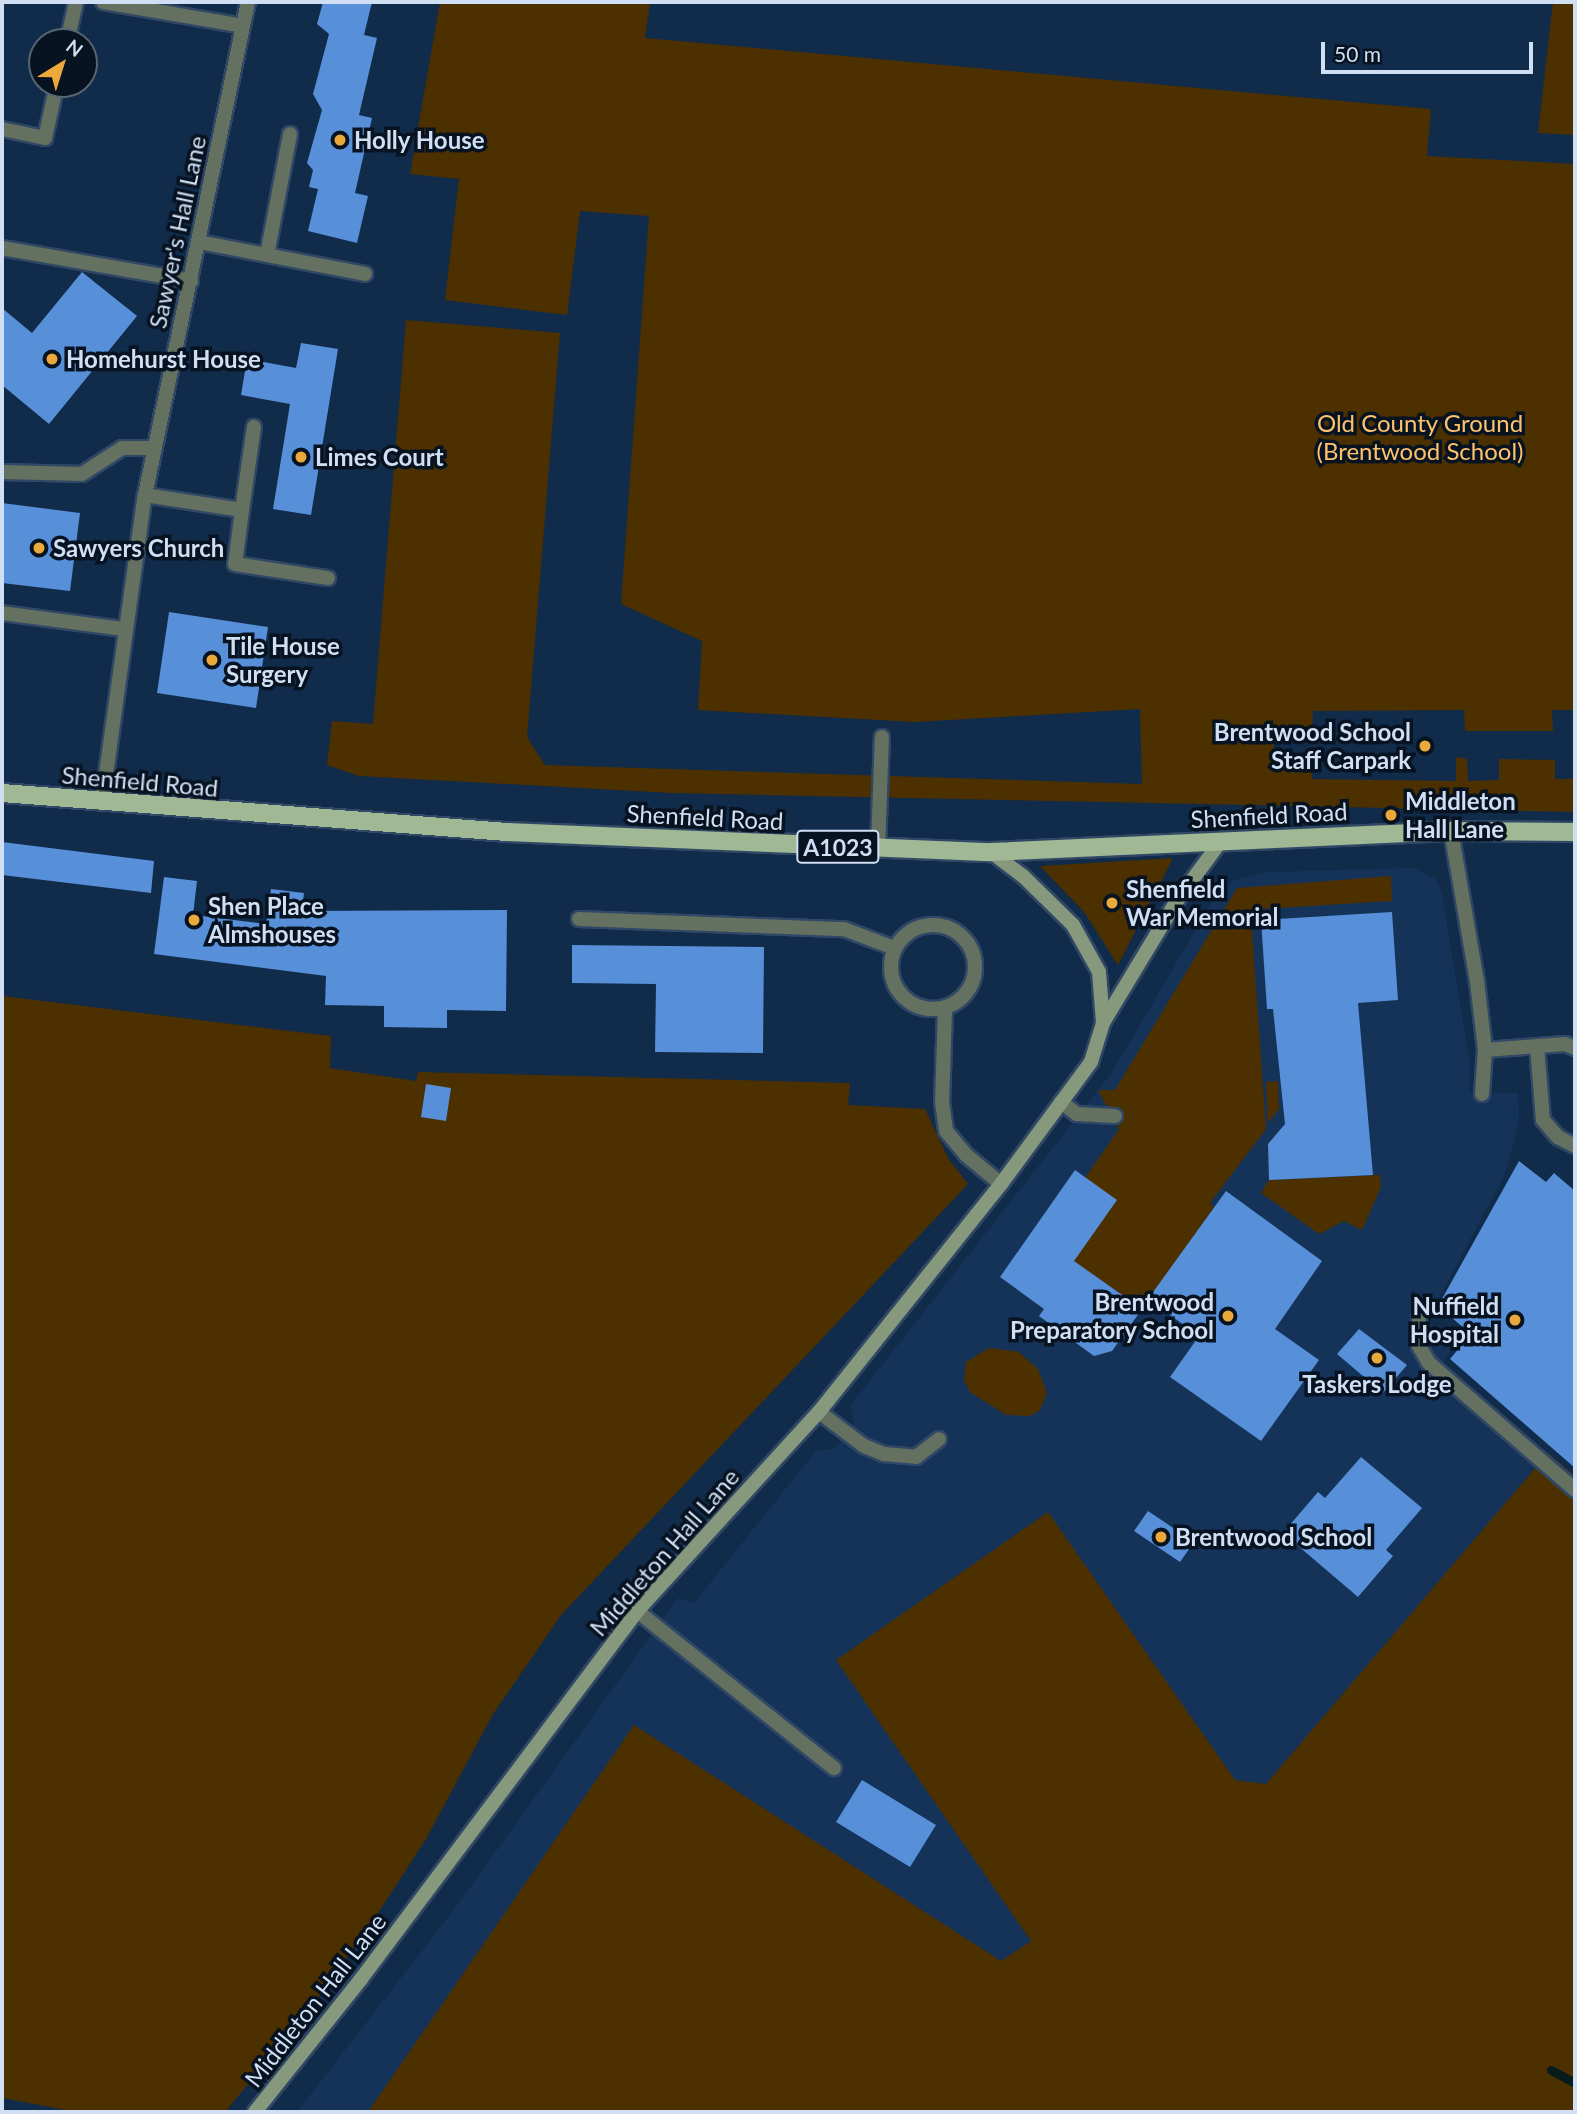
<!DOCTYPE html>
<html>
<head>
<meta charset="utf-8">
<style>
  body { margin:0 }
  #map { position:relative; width:1577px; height:2114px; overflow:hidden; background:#112b4a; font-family:Lato,sans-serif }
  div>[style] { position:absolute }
  .built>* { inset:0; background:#153359 }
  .green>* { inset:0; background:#4c3000 }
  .stream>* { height:9px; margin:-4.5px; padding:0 4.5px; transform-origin:4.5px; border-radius:4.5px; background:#091c1c }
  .building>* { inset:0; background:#5790d9 }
  .roads { filter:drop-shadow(2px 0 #304865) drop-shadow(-2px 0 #304865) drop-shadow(0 2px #304865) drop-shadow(0 -2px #304865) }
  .lane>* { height:14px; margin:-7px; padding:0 7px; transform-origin:7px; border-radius:7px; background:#657160 }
  .lane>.ring { margin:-7px; padding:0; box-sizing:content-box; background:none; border:14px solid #657160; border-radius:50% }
  .street>* { height:14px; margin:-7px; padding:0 7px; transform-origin:7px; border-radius:7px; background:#657160 }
  .secondary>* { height:14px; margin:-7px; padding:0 7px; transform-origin:7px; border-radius:7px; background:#86997d }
  .primary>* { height:18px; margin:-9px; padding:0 9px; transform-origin:9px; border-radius:9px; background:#a0b894 }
  .dots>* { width:19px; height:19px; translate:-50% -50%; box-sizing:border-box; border:4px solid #081321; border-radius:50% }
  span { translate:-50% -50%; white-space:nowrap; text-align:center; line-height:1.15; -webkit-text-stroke:7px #081321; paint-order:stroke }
  .shield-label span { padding:2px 5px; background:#081321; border:2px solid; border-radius:5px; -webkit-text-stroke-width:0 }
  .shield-label { font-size:23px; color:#d0dff4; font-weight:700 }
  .poi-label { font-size:24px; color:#d0dff4; font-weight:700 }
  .left { translate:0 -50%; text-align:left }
  .right { translate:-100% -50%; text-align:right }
  .street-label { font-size:24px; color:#d0dff4 }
  .park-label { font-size:24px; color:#fdc26b }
  .frame { position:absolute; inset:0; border:4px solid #d0dff4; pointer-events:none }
  .north { position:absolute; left:28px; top:28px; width:70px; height:70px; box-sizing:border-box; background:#081321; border:2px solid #586575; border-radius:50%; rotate:38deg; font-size:19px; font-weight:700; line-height:28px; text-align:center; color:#d0dff4 }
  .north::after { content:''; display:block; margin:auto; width:24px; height:32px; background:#eca93b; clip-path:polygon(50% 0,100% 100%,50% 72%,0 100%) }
  .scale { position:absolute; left:1321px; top:42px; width:212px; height:32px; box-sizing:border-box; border:4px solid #d0dff4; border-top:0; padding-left:9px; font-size:21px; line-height:24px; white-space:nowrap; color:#d0dff4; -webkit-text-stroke:5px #081321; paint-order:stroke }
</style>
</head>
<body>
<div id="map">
  <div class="built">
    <div style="clip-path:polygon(1413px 868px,1436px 879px,1442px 893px,1470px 1065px,1469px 1092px,1518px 1093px,1519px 1121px,1505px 1174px,1426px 1323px,1453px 1347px,1442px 1364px,1575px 1476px,1360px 2112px,297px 2112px,453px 1911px,678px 1598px,694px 1603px,816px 1451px,834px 1449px,846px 1434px,854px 1423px,850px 1406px,1111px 1074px,1218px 892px,1235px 880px,1267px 872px)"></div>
  </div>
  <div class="green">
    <div style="clip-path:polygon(440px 2px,650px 2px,645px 38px,1431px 109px,1427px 156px,1575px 164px,1575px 710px,1552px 710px,1553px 731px,1465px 731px,1464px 710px,1313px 711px,1312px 735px,1274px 735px,1273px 761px,1311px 762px,1312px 779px,1456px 781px,1456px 757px,1467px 759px,1468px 781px,1499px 780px,1499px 759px,1555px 760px,1555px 779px,1575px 779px,1575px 812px,672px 793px,359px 776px,327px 765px,332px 721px,373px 724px,406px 320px,560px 333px,527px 737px,545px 765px,1142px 784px,1140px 709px,915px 722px,698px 710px,702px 641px,621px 604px,649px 216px,580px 211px,567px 315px,445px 300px,459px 179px,410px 174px)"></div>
    <div style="clip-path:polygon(1553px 2px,1575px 2px,1575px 135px,1538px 133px)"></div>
    <div style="clip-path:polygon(1173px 858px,1118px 965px,1085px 913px,1040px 866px)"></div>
    <div style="clip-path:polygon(1391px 876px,1392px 901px,1261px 909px,1251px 916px,1266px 1129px,1210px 1203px,1214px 1207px,1142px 1309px,1074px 1261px,1085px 1178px,1119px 1129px,1098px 1090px,1115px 1090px,1237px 888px)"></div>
    <div style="clip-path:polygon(2px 996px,331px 1036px,330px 1068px,416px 1081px,418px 1072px,850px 1083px,848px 1105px,925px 1109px,948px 1158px,968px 1184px,561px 1615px,493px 1714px,426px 1839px,376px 1916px,307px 2013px,225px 2112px,77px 2112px,2px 2098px)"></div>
    <div style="clip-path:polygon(1278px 1081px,1279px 1109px,1268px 1123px,1266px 1082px)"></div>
    <div style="clip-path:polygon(1380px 1175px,1381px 1187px,1362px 1230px,1344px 1221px,1319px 1234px,1261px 1193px,1269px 1180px)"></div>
    <div style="clip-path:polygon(989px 1348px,1019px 1352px,1038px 1369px,1047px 1393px,1040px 1410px,1030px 1416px,1006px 1415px,970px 1392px,964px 1380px,966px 1362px)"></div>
    <div style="clip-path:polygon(1548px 1453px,1575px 1476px,1575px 2112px,368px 2112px,634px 1725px,1001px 1961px,1031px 1941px,836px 1660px,1048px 1512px,1235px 1780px,1266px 1784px)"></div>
  </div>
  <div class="stream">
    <div style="left:1551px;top:2070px;width:27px;rotate:28deg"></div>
  </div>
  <div class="building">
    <div style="clip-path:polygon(323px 2px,372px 2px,364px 35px,377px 38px,359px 115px,372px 118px,355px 193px,368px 196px,357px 243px,308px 231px,318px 189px,309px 187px,313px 170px,307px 163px,322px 110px,313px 94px,329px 34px,317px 24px)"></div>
    <div style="clip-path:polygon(82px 272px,137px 316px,49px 424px,2px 385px,2px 308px,32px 333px)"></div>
    <div style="clip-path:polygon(301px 343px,338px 349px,311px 515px,273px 509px,290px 404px,241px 395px,247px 359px,296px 368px)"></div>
    <div style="clip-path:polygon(2px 503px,80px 513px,70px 591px,2px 583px)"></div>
    <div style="clip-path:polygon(169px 612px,268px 627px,256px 708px,157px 693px)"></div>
    <div style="clip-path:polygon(2px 842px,154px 861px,151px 893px,2px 875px)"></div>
    <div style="clip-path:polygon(164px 877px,197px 881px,193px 915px,266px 924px,271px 889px,304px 893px,302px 911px,507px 910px,506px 1011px,447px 1010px,447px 1028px,384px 1027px,384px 1006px,325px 1005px,326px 976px,154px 954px)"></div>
    <div style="clip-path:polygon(1392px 912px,1398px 1000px,1358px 1003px,1373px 1175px,1269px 1180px,1268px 1144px,1285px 1124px,1273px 1009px,1267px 1009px,1261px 920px)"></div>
    <div style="clip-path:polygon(572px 945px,764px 947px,763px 1053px,655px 1052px,656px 984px,572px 983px)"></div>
    <div style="clip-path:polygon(426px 1084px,451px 1088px,446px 1121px,421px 1117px)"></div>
    <div style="clip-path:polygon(1519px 1161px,1546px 1182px,1554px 1173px,1575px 1191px,1575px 1468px,1450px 1359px,1471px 1334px,1438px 1306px)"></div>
    <div style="clip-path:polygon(1075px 1170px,1117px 1200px,1074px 1261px,1142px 1309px,1112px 1351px,1094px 1356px,1039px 1316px,1044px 1309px,1000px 1277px)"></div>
    <div style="clip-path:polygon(1226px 1191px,1322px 1261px,1275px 1329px,1319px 1360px,1261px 1441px,1170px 1377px,1199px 1336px,1148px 1299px)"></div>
    <div style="clip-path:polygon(1359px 1329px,1407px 1365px,1383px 1393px,1337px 1354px)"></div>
    <div style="clip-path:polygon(1361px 1457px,1422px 1508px,1386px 1550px,1393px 1556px,1358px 1597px,1283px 1533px,1318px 1492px,1325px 1498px)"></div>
    <div style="clip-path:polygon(1148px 1511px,1194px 1542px,1180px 1562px,1134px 1531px)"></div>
    <div style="clip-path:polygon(862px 1780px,936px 1825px,910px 1867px,836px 1822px)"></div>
  </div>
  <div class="roads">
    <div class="lane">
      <div style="left:199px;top:242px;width:169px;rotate:10.9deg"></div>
      <div style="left:2px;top:248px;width:192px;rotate:9.9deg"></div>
      <div style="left:267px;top:255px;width:123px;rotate:-79.2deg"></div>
      <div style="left:2px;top:472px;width:80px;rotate:1.4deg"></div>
      <div style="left:82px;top:474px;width:48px;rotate:-33deg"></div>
      <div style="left:122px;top:448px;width:33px"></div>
      <div style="left:145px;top:495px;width:98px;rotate:8.8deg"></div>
      <div style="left:242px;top:510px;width:84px;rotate:-81.8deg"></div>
      <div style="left:242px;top:510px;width:54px;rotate:97.4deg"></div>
      <div style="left:235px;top:564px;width:94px;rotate:8.6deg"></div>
      <div style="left:2px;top:613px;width:122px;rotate:7.5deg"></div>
      <div style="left:1451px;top:831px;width:152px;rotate:80.2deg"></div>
      <div style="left:1477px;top:981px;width:69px;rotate:83.4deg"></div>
      <div style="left:1485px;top:1050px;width:44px;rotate:93.9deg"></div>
      <div style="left:878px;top:849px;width:112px;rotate:-88deg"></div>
      <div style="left:579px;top:919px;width:265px;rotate:2.2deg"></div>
      <div style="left:844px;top:929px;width:53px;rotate:20.8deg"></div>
      <div class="ring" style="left:891px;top:925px;width:70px;height:70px"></div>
      <div style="left:945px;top:1009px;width:93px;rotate:91.8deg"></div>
      <div style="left:942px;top:1102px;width:29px;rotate:82deg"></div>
      <div style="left:946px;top:1131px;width:31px;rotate:50deg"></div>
      <div style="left:966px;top:1155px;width:45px;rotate:39.6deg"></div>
      <div style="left:1537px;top:1046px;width:74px;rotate:85.4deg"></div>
      <div style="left:1543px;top:1120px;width:23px;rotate:49deg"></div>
      <div style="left:1558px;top:1137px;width:19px;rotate:28deg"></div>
      <div style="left:1485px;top:1050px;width:80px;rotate:-4.3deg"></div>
      <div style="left:1565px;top:1044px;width:11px;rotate:22deg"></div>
      <div style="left:1061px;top:1102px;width:20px;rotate:37deg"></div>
      <div style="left:1077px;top:1114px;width:38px;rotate:3deg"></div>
      <div style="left:1419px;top:1317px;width:29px;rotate:90deg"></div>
      <div style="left:1419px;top:1346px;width:20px;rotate:60deg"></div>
      <div style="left:1429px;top:1363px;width:194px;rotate:41deg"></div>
      <div style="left:819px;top:1412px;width:56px;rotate:37.1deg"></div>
      <div style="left:864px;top:1446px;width:22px;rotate:22deg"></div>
      <div style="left:884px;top:1454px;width:32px;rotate:5deg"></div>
      <div style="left:916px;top:1457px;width:29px;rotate:-38deg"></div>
      <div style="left:637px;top:1611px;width:252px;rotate:38.6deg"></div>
    </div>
    <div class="street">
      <div style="left:103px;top:2px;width:142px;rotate:9.7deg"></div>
      <div style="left:67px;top:42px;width:41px;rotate:-77.3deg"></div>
      <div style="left:2px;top:129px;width:44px;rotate:11.8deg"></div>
      <div style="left:45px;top:138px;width:55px;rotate:-77.5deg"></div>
      <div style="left:102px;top:803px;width:311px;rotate:-82.1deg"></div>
      <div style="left:145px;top:495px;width:504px;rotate:-78.2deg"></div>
    </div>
    <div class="secondary">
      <div style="left:991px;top:852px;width:40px;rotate:37deg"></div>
      <div style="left:1023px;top:876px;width:70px;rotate:44.4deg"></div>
      <div style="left:1073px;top:925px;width:54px;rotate:61deg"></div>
      <div style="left:1099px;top:972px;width:51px;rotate:85.5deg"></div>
      <div style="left:255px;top:2112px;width:170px;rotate:-51.4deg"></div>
      <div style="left:361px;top:1979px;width:460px;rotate:-53.1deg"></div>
      <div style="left:637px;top:1611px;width:270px;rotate:-47.6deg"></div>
      <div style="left:819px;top:1412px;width:292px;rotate:-51.4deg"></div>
      <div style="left:1001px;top:1184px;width:152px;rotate:-53.6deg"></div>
      <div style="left:1091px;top:1062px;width:41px;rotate:-72.9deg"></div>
      <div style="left:1103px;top:1023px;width:141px;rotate:-58.9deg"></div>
      <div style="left:1176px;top:902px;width:76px;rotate:-53.6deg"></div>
    </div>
    <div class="primary">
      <div style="left:2px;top:793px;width:507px;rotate:4.42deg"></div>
      <div style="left:507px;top:832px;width:484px;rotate:2.4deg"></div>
      <div style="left:991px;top:852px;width:460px;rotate:-2.6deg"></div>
      <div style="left:1451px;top:831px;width:124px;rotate:0.5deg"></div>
    </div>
  </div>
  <div class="dots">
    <div style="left:340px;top:140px;background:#eca93b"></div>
    <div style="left:52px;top:359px;background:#eca93b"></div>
    <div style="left:301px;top:457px;background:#eca93b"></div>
    <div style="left:39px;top:548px;background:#eca93b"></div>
    <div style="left:212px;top:660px;background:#eca93b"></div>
    <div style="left:1425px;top:746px;background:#eca93b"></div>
    <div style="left:1391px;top:815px;background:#eca93b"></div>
    <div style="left:1112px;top:903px;background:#eca93b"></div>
    <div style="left:194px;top:920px;background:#eca93b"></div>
    <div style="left:1228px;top:1316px;background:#eca93b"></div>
    <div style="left:1515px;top:1320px;background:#eca93b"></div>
    <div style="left:1377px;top:1358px;background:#eca93b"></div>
    <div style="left:1161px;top:1537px;background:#eca93b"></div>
  </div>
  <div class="shield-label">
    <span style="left:838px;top:847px">A1023</span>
  </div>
  <div class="poi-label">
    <span class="left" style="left:354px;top:140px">Holly House</span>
    <span class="left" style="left:66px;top:359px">Homehurst House</span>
    <span class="left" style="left:315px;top:457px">Limes Court</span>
    <span class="left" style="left:53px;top:548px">Sawyers Church</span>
    <span class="left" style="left:226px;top:660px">Tile House<br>Surgery</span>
    <span class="right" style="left:1411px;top:746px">Brentwood School<br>Staff Carpark</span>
    <span class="left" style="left:1405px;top:815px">Middleton<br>Hall Lane</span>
    <span class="left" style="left:1126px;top:903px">Shenfield<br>War Memorial</span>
    <span class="left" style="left:208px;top:920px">Shen Place<br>Almshouses</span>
    <span class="right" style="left:1214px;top:1316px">Brentwood<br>Preparatory School</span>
    <span class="right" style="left:1499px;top:1320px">Nuffield<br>Hospital</span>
    <span style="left:1377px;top:1384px">Taskers Lodge</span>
    <span class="left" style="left:1175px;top:1537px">Brentwood School</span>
  </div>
  <div class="street-label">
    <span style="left:177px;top:232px;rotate:-78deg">Sawyer's Hall Lane</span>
    <span style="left:140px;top:781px;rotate:5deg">Shenfield Road</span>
    <span style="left:1269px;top:815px;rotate:-3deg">Shenfield Road</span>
    <span style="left:705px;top:817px;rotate:3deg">Shenfield Road</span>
    <span style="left:664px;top:1552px;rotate:-49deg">Middleton Hall Lane</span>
    <span style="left:315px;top:2000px;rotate:-52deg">Middleton Hall Lane</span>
  </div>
  <div class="park-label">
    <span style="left:1420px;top:437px">Old County Ground<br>(Brentwood School)</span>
  </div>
  <div class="frame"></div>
  <div class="north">N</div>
  <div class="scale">50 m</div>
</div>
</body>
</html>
